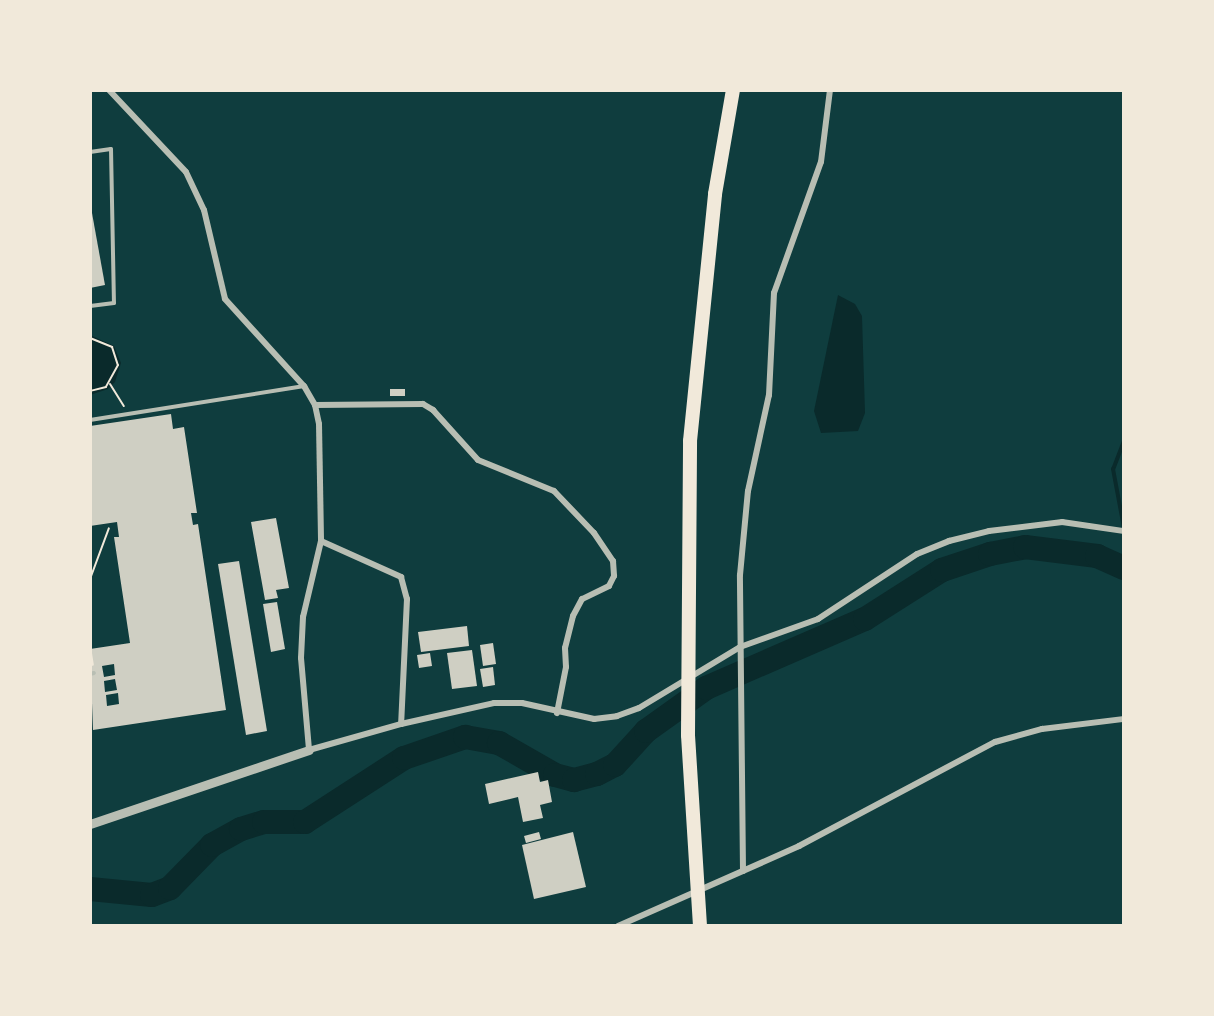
<!DOCTYPE html>
<html>
<head>
<meta charset="utf-8">
<style>
  body { margin:0 }
  #map { position:relative; width:1214px; height:1016px; overflow:hidden; background:#0f3d3e; font-family:Spectral,serif }
  div>[style] { position:absolute }
  .water>* { inset:0; background:#0a2a2b }
  .stream>* { height:4px; margin:-2px; padding:0 2px; transform-origin:2px; border-radius:2px; background:#0a2a2b }
  .river>* { height:24px; margin:-12px; padding:0 12px; transform-origin:12px; border-radius:12px; background:#0a2a2b }
  .building>* { inset:0; background:#cfcfc3 }
  .path>* { height:2px; margin:-1px; padding:0 1px; transform-origin:1px; border-radius:1px; background:#f1e9da }
  .service>* { height:4px; margin:-2px; padding:0 2px; transform-origin:2px; border-radius:2px; background:#b8beb3 }
  .minor>* { height:6px; margin:-3px; padding:0 3px; transform-origin:3px; border-radius:3px; background:#b8beb3 }
  .tertiary>* { height:9px; margin:-4.5px; padding:0 4.5px; transform-origin:4.5px; border-radius:4.5px; background:#b8beb3 }
  .motorway>* { height:14px; margin:-7px; padding:0 7px; transform-origin:7px; border-radius:7px; background:#f1e9da }
  span { translate:-50% -50%; white-space:nowrap; text-align:center; line-height:1.15; -webkit-text-stroke:6px #f1e9da; paint-order:stroke }
  .frame { position:absolute; inset:0; border:92px solid #f1e9da; pointer-events:none }
</style>
</head>
<body>
<div id="map">
  <div class="water">
    <div style="clip-path:polygon(838px 295px,855px 304px,862px 316px,865px 413px,858px 431px,821px 433px,814px 411px)"></div>
    <div style="clip-path:polygon(90px 335px,114px 346px,121px 363px,115px 382px,108px 389px,90px 395px)"></div>
  </div>
  <div class="stream">
    <div style="left:1124px;top:441px;width:30px;rotate:111deg"></div>
    <div style="left:1113px;top:469px;width:60px;rotate:79.4deg"></div>
  </div>
  <div class="river">
    <div style="left:90px;top:889px;width:62px;rotate:5.5deg"></div>
    <div style="left:152px;top:895px;width:19px;rotate:-21deg"></div>
    <div style="left:170px;top:888px;width:60px;rotate:-45.7deg"></div>
    <div style="left:212px;top:845px;width:33px;rotate:-29deg"></div>
    <div style="left:241px;top:829px;width:24px;rotate:-17deg"></div>
    <div style="left:264px;top:822px;width:41px"></div>
    <div style="left:305px;top:822px;width:118px;rotate:-32.9deg"></div>
    <div style="left:404px;top:758px;width:65px;rotate:-19deg"></div>
    <div style="left:465px;top:737px;width:35px;rotate:10deg"></div>
    <div style="left:499px;top:743px;width:64px;rotate:29.7deg"></div>
    <div style="left:555px;top:775px;width:20px;rotate:15deg"></div>
    <div style="left:574px;top:780px;width:24px;rotate:-15deg"></div>
    <div style="left:597px;top:774px;width:20px;rotate:-27deg"></div>
    <div style="left:615px;top:765px;width:46px;rotate:-47.6deg"></div>
    <div style="left:646px;top:731px;width:74px;rotate:-35.6deg"></div>
    <div style="left:706px;top:688px;width:173px;rotate:-23.5deg"></div>
    <div style="left:865px;top:619px;width:91px;rotate:-32.5deg"></div>
    <div style="left:942px;top:570px;width:51px;rotate:-18.4deg"></div>
    <div style="left:990px;top:554px;width:36px;rotate:-11deg"></div>
    <div style="left:1025px;top:547px;width:73px;rotate:7.1deg"></div>
    <div style="left:1097px;top:556px;width:30px;rotate:24deg"></div>
  </div>
  <div class="building">
    <div style="clip-path:polygon(90px 202px,105px 285px,90px 288px)"></div>
    <div style="clip-path:polygon(390px 389px,405px 389px,405px 396px,390px 396px)"></div>
    <div style="clip-path:polygon(evenodd,171px 414px,173px 429px,184px 427px,197px 513px,191px 513px,193px 525px,198px 524px,226px 710px,93px 730px,90px 649px,130px 643px,114px 537px,119px 537px,117px 522px,90px 526px,90px 426px,171px 414px,114px 664px,115px 675px,104px 677px,102px 666px,114px 664px,171px 414px,115px 679px,117px 690px,105px 692px,104px 681px,115px 679px,171px 414px,118px 693px,119px 704px,107px 706px,106px 695px,118px 693px)"></div>
    <div style="clip-path:polygon(276px 518px,289px 588px,276px 590px,278px 598px,265px 600px,251px 522px)"></div>
    <div style="clip-path:polygon(239px 561px,267px 731px,246px 735px,218px 564px)"></div>
    <div style="clip-path:polygon(277px 602px,285px 649px,271px 652px,263px 604px)"></div>
    <div style="clip-path:polygon(467px 626px,469px 646px,421px 652px,418px 632px)"></div>
    <div style="clip-path:polygon(493px 643px,496px 664px,483px 666px,480px 645px)"></div>
    <div style="clip-path:polygon(472px 650px,477px 686px,452px 689px,447px 653px)"></div>
    <div style="clip-path:polygon(430px 653px,432px 666px,419px 668px,417px 655px)"></div>
    <div style="clip-path:polygon(493px 667px,495px 685px,483px 687px,480px 669px)"></div>
    <div style="clip-path:polygon(538px 772px,540px 782px,548px 780px,552px 802px,540px 805px,543px 818px,523px 822px,518px 797px,489px 804px,485px 784px)"></div>
    <div style="clip-path:polygon(539px 832px,541px 839px,526px 843px,524px 836px)"></div>
    <div style="clip-path:polygon(573px 832px,586px 887px,534px 899px,522px 845px)"></div>
  </div>
  <div class="path">
    <div style="left:90px;top:338px;width:24px;rotate:22deg"></div>
    <div style="left:112px;top:347px;width:19px;rotate:72deg"></div>
    <div style="left:118px;top:365px;width:25px;rotate:119deg"></div>
    <div style="left:106px;top:387px;width:16px;rotate:166deg"></div>
    <div style="left:110px;top:384px;width:26px;rotate:58deg"></div>
    <div style="left:90px;top:579px;width:54px;rotate:-69.6deg"></div>
    <div style="left:90px;top:647px;width:18px;rotate:81deg"></div>
  </div>
  <div class="service">
    <div style="left:90px;top:152px;width:21px;rotate:-8deg"></div>
    <div style="left:111px;top:149px;width:154px;rotate:88.9deg"></div>
    <div style="left:114px;top:303px;width:24px;rotate:173deg"></div>
    <div style="left:90px;top:420px;width:217px;rotate:-9deg"></div>
    <div style="left:90px;top:674px;width:4px;rotate:-14deg"></div>
  </div>
  <div class="minor">
    <div style="left:109px;top:90px;width:112px;rotate:46.8deg"></div>
    <div style="left:186px;top:172px;width:42px;rotate:64.7deg"></div>
    <div style="left:204px;top:210px;width:91px;rotate:76.7deg"></div>
    <div style="left:225px;top:299px;width:118px;rotate:47.8deg"></div>
    <div style="left:304px;top:386px;width:22px;rotate:60deg"></div>
    <div style="left:315px;top:405px;width:19px;rotate:78deg"></div>
    <div style="left:319px;top:424px;width:117px;rotate:89deg"></div>
    <div style="left:321px;top:541px;width:78px;rotate:103.3deg"></div>
    <div style="left:303px;top:617px;width:41px;rotate:92.8deg"></div>
    <div style="left:301px;top:658px;width:92px;rotate:85deg"></div>
    <div style="left:309px;top:750px;width:96px;rotate:-15.8deg"></div>
    <div style="left:401px;top:724px;width:95px;rotate:-12.7deg"></div>
    <div style="left:494px;top:703px;width:28px"></div>
    <div style="left:522px;top:703px;width:74px;rotate:12.5deg"></div>
    <div style="left:594px;top:719px;width:23px;rotate:-7deg"></div>
    <div style="left:617px;top:716px;width:23px;rotate:-20deg"></div>
    <div style="left:639px;top:708px;width:118px;rotate:-31.1deg"></div>
    <div style="left:740px;top:647px;width:83px;rotate:-19.7deg"></div>
    <div style="left:818px;top:619px;width:118px;rotate:-33.3deg"></div>
    <div style="left:917px;top:554px;width:35px;rotate:-22deg"></div>
    <div style="left:949px;top:541px;width:41px;rotate:-14deg"></div>
    <div style="left:989px;top:531px;width:74px;rotate:-7deg"></div>
    <div style="left:1062px;top:522px;width:63px;rotate:8.3deg"></div>
    <div style="left:315px;top:405px;width:108px;rotate:-0.5deg"></div>
    <div style="left:423px;top:404px;width:12px;rotate:31deg"></div>
    <div style="left:433px;top:410px;width:67px;rotate:48deg"></div>
    <div style="left:478px;top:460px;width:82px;rotate:22.2deg"></div>
    <div style="left:554px;top:491px;width:58px;rotate:46.4deg"></div>
    <div style="left:594px;top:533px;width:34px;rotate:56deg"></div>
    <div style="left:613px;top:561px;width:15px;rotate:86deg"></div>
    <div style="left:614px;top:576px;width:11px;rotate:117deg"></div>
    <div style="left:609px;top:586px;width:30px;rotate:154deg"></div>
    <div style="left:582px;top:599px;width:19px;rotate:118deg"></div>
    <div style="left:573px;top:616px;width:33px;rotate:104deg"></div>
    <div style="left:565px;top:648px;width:19px;rotate:87deg"></div>
    <div style="left:566px;top:667px;width:47px;rotate:101.1deg"></div>
    <div style="left:321px;top:541px;width:88px;rotate:24.2deg"></div>
    <div style="left:401px;top:577px;width:23px;rotate:75deg"></div>
    <div style="left:407px;top:599px;width:125px;rotate:92.7deg"></div>
    <div style="left:743px;top:871px;width:296px;rotate:-90.6deg"></div>
    <div style="left:740px;top:575px;width:84px;rotate:-84.6deg"></div>
    <div style="left:748px;top:491px;width:98px;rotate:-77.7deg"></div>
    <div style="left:769px;top:395px;width:102px;rotate:-87.2deg"></div>
    <div style="left:774px;top:293px;width:139px;rotate:-70.3deg"></div>
    <div style="left:821px;top:162px;width:73px;rotate:-82.9deg"></div>
    <div style="left:618px;top:926px;width:198px;rotate:-23.8deg"></div>
    <div style="left:799px;top:846px;width:222px;rotate:-28deg"></div>
    <div style="left:995px;top:742px;width:49px;rotate:-15.5deg"></div>
    <div style="left:1042px;top:729px;width:83px;rotate:-7deg"></div>
  </div>
  <div class="tertiary">
    <div style="left:90px;top:824px;width:231px;rotate:-18.7deg"></div>
  </div>
  <div class="motorway">
    <div style="left:700px;top:926px;width:191px;rotate:-93.6deg"></div>
    <div style="left:688px;top:735px;width:294px;rotate:-89.6deg"></div>
    <div style="left:690px;top:441px;width:248px;rotate:-84.2deg"></div>
    <div style="left:715px;top:194px;width:106px;rotate:-80.2deg"></div>
  </div>
  <div class="frame"></div>
</div>
</body>
</html>
